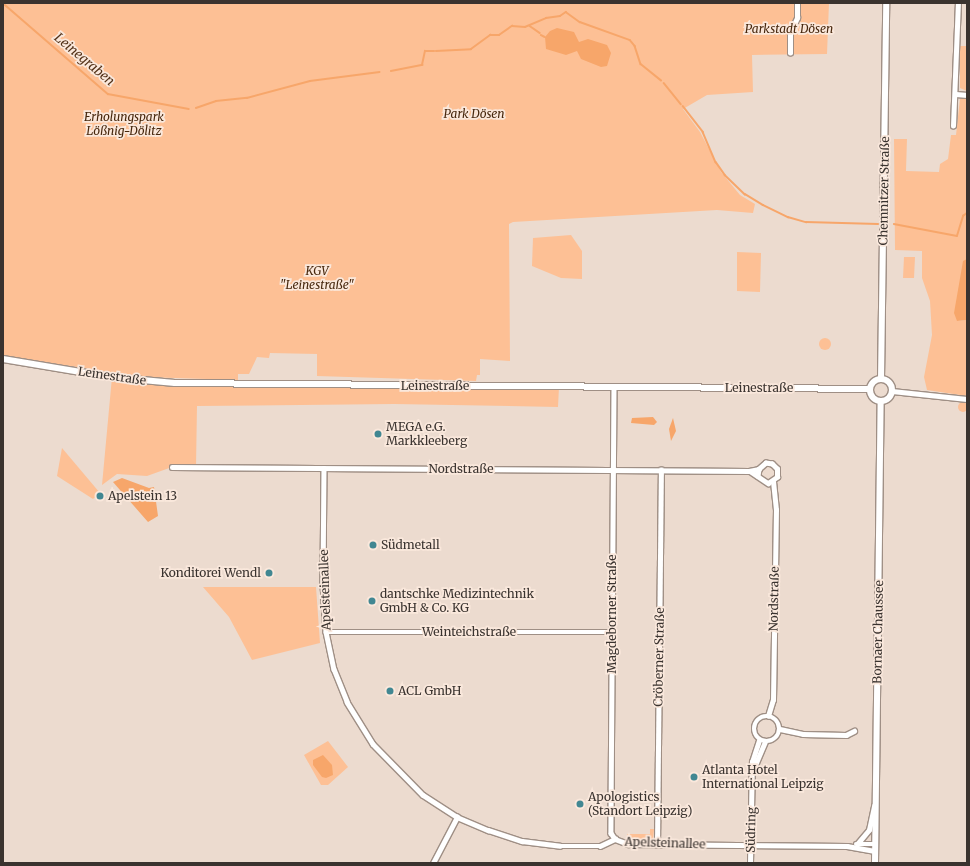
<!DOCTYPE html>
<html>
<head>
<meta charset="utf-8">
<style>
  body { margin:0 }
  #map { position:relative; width:970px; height:866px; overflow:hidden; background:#ecdbcf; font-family:Merriweather,serif }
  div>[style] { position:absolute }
  .green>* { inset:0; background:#fdc095 }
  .round { border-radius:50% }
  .water>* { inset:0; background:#f7a66a }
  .stream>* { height:1.5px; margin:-0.75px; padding:0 0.75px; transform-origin:0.75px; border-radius:0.75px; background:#f7a66a }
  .roads { filter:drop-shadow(1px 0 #9f8f85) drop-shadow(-1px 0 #9f8f85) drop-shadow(0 1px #9f8f85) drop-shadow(0 -1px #9f8f85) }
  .minor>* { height:4.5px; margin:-2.25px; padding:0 2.25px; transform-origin:2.25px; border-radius:2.25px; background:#fff }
  .minor>.ring { margin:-2.25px; padding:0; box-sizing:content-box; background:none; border:4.5px solid #fff; border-radius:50% }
  .secondary>* { height:6px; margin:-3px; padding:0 3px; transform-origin:3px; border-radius:3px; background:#fff }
  .secondary>.ring { margin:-3px; padding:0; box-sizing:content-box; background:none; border:6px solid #fff; border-radius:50% }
  .dots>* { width:11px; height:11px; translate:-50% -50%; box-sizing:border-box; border:2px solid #fae8dc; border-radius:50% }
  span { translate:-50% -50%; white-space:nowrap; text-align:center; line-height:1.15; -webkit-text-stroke:3.5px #fae8dc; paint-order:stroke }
  .park-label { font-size:12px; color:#47270d; font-style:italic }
  .street-label { font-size:12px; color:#3a332f }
  .poi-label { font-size:12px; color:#3a332f }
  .left { translate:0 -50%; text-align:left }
  .right { translate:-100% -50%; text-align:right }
  .water-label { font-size:13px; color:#523118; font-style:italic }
  .frame { position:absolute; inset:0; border:4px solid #3a332f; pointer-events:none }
</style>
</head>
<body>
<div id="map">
  <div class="green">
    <div style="clip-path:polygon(3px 3px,829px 3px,827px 54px,752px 55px,753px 92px,707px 95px,683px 109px,700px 132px,721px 172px,740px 195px,755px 204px,753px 213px,717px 210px,513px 222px,509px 224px,510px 361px,480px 359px,480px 375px,477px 375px,476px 381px,317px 376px,317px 354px,270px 353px,269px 358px,257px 357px,249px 374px,238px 374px,238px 380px,144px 377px,3px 356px)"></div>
    <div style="clip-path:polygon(960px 46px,967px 46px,967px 91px,960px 88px)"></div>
    <div style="clip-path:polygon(967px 98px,967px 259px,957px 321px,967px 320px,967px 396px,927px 390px,924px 377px,932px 335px,930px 301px,922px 278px,922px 251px,895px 250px,894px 139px,907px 139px,906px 171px,939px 172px,940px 164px,948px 159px,951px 135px,956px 135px,960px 99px)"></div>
    <div style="clip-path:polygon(571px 235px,582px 251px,582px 279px,561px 278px,532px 266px,533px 238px)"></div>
    <div style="clip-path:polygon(737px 252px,761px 253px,760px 292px,737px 291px)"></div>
    <div style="clip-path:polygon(904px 257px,915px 257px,914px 278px,903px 278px)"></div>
    <div class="round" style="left:819px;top:338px;width:12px;height:12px"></div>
    <div style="clip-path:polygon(112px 377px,144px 381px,559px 387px,558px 407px,394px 404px,197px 406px,196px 467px,172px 467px,147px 476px,117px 474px,102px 485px)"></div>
    <div class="round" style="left:958px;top:402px;width:10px;height:10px"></div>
    <div style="clip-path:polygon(62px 448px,100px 493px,93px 499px,57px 476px)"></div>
    <div style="clip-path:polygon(203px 587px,316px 587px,320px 643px,252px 660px,229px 617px)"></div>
    <div style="clip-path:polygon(328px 741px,348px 767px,328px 785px,321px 785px,304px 755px)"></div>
    <div style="clip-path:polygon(650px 829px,654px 829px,653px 840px,629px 841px,627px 834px,650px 834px)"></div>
  </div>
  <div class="water">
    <div style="clip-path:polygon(557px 28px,574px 32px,579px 42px,588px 39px,607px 45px,611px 53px,607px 66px,601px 67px,581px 59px,577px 51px,566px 55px,546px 49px,545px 37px,550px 31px)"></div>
    <div style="clip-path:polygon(967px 259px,967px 320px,957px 321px,954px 313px,963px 261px)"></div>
    <div style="clip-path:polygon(653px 417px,657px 422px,654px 425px,631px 423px,632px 418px)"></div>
    <div style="clip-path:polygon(673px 418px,676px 431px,671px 441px,669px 429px)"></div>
    <div style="clip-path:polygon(122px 478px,149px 488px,154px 487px,158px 516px,148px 522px,113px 482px)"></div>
    <div style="clip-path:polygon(323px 755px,332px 765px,333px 775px,326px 778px,322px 777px,313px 765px,313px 760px)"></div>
  </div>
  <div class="stream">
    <div style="left:3px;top:3px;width:139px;rotate:40.9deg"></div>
    <div style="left:108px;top:94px;width:82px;rotate:10.5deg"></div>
    <div style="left:530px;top:26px;width:12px;rotate:35deg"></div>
    <div style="left:541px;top:35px;width:4px;rotate:27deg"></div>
    <div style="left:436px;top:51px;width:35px;rotate:-3deg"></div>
    <div style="left:471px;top:49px;width:24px;rotate:-36deg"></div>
    <div style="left:490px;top:35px;width:9px"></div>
    <div style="left:499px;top:35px;width:16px;rotate:-35deg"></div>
    <div style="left:512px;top:26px;width:13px;rotate:4deg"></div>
    <div style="left:525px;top:27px;width:23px;rotate:-23deg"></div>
    <div style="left:546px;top:18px;width:14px;rotate:-8deg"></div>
    <div style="left:560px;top:16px;width:7px;rotate:-34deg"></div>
    <div style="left:566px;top:12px;width:17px;rotate:36deg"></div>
    <div style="left:580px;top:22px;width:53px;rotate:19.8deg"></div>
    <div style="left:630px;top:40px;width:8px;rotate:50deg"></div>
    <div style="left:635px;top:46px;width:19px;rotate:72deg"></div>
    <div style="left:641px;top:64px;width:26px;rotate:39deg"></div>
    <div style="left:391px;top:71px;width:32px;rotate:-11deg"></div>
    <div style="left:422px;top:65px;width:14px;rotate:-78deg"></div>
    <div style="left:425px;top:51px;width:9px"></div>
    <div style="left:664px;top:83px;width:27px;rotate:51deg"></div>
    <div style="left:683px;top:106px;width:33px;rotate:52deg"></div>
    <div style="left:703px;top:132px;width:33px;rotate:67deg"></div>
    <div style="left:716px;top:162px;width:16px;rotate:55deg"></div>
    <div style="left:725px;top:175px;width:28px;rotate:44deg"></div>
    <div style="left:745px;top:194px;width:21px;rotate:31deg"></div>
    <div style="left:763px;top:205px;width:28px;rotate:26deg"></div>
    <div style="left:788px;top:217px;width:19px;rotate:16deg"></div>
    <div style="left:806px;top:222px;width:72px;rotate:1.6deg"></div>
    <div style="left:196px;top:108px;width:21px;rotate:-19deg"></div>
    <div style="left:216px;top:101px;width:31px;rotate:-6deg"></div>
    <div style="left:247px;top:98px;width:65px;rotate:-15.1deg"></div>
    <div style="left:310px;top:81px;width:70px;rotate:-7.4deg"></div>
    <div style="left:894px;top:224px;width:64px;rotate:10.8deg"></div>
    <div style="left:957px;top:236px;width:21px;rotate:-73deg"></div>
    <div style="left:963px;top:216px;width:5px;rotate:-37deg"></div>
  </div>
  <div class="roads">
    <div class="minor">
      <div style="left:790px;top:53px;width:20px;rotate:-90deg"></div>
      <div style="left:790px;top:33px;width:17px;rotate:-65deg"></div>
      <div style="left:797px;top:18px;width:15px;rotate:-90deg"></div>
      <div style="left:956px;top:94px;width:11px;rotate:5deg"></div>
      <div style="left:953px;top:126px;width:123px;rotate:-87.7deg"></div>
      <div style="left:614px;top:387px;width:446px;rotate:90.4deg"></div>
      <div style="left:611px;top:833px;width:7px;rotate:56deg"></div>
      <div style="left:892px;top:391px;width:75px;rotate:6.1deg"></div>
      <div style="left:172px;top:467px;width:577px;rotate:0.4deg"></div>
      <div style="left:749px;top:471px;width:10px;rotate:-11deg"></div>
      <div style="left:324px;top:468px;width:116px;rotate:90.5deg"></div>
      <div style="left:323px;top:584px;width:48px;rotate:86.4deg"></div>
      <div style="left:326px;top:632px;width:38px;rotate:78deg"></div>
      <div style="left:334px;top:669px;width:35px;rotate:68deg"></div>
      <div style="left:347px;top:702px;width:49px;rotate:58.2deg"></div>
      <div style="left:373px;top:744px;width:71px;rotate:45.6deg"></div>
      <div style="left:423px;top:795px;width:40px;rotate:32.9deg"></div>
      <div style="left:457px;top:817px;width:34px;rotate:23deg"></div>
      <div style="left:488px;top:830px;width:36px;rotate:18deg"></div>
      <div style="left:522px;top:841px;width:38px;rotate:7deg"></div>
      <div style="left:560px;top:846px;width:40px"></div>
      <div style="left:600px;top:846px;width:17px;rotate:-25deg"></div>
      <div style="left:750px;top:471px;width:22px;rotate:34deg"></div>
      <div style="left:768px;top:483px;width:11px;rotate:-34deg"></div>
      <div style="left:777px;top:477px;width:8px;rotate:-90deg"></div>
      <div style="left:777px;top:469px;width:7px;rotate:-135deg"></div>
      <div style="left:772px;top:464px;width:6px;rotate:-171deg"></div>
      <div style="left:766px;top:463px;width:9px;rotate:139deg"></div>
      <div style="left:759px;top:469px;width:7px;rotate:98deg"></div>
      <div style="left:326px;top:632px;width:286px"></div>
      <div class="ring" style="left:754px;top:716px;width:21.5px;height:21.5px"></div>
      <div style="left:768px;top:716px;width:17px;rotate:-73deg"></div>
      <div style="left:773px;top:700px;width:190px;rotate:-89.1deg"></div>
      <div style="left:776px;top:510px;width:28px;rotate:-96deg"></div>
      <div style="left:780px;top:729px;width:24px;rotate:12deg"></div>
      <div style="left:803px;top:734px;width:43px;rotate:1.3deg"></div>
      <div style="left:846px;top:735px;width:9px;rotate:-27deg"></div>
      <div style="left:753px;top:770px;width:30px;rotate:-67deg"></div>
      <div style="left:615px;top:839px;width:14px;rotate:21deg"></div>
      <div style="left:628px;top:844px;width:219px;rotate:0.5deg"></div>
      <div style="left:847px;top:846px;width:28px;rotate:10deg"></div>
      <div style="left:858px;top:843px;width:17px;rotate:-50deg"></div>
      <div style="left:869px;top:830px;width:25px;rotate:-78deg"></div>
      <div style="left:657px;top:844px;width:374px;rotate:-89.4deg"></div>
      <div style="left:856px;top:844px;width:19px"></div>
      <div style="left:433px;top:863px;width:52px;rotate:-62.4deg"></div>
      <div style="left:750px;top:863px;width:101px;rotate:-88.9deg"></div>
      <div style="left:752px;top:762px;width:23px;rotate:-72deg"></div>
    </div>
    <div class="secondary">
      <div style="left:3px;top:359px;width:109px;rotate:9.5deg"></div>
      <div style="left:110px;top:377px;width:65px;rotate:5.3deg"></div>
      <div style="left:175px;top:383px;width:695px;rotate:0.49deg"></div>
      <div class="ring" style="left:870px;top:379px;width:16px;height:16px"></div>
      <div style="left:881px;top:379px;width:376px;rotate:-89.2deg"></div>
      <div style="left:875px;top:863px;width:462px;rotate:-89.3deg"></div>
    </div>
  </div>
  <div class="dots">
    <div style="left:378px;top:434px;background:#418792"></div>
    <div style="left:100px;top:496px;background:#418792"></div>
    <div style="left:373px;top:545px;background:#418792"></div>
    <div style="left:269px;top:573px;background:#418792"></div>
    <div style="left:372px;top:601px;background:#418792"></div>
    <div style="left:390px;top:691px;background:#418792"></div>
    <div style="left:694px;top:777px;background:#418792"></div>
    <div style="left:580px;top:804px;background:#418792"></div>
  </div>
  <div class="park-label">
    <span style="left:789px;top:29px">Parkstadt Dösen</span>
    <span style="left:474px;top:114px">Park Dösen</span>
    <span style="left:124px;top:124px">Erholungspark<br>Lößnig-Dölitz</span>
    <span style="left:317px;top:278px">KGV<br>"Leinestraße"</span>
  </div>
  <div class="street-label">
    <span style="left:884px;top:191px;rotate:-89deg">Chemnitzer Straße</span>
    <span style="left:112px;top:376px;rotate:8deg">Leinestraße</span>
    <span style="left:435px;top:386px">Leinestraße</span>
    <span style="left:759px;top:388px">Leinestraße</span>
    <span style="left:461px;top:469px">Nordstraße</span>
    <span style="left:325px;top:590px;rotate:-92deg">Apelsteinallee</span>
    <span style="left:774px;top:599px;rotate:-89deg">Nordstraße</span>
    <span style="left:612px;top:614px;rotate:-90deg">Magdeborner Straße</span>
    <span style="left:469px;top:632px">Weinteichstraße</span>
    <span style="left:878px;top:632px;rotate:-89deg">Bornaer Chaussee</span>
    <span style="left:659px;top:657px;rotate:-89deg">Cröberner Straße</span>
    <span style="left:751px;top:830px;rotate:-89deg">Südring</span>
    <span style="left:665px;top:843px;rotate:2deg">Apelsteinallee</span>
  </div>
  <div class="poi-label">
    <span class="left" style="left:386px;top:434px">MEGA e.G.<br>Markkleeberg</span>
    <span class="left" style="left:108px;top:496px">Apelstein 13</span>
    <span class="left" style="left:381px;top:545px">Südmetall</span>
    <span class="right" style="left:261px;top:573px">Konditorei Wendl</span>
    <span class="left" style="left:380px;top:601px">dantschke Medizintechnik<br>GmbH &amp; Co. KG</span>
    <span class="left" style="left:398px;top:691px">ACL GmbH</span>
    <span class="left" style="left:702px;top:777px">Atlanta Hotel<br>International Leipzig</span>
    <span class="left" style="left:588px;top:804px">Apologistics<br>(Standort Leipzig)</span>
  </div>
  <div class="water-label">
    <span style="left:84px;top:60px;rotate:40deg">Leinegraben</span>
  </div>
  <div class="frame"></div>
</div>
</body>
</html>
